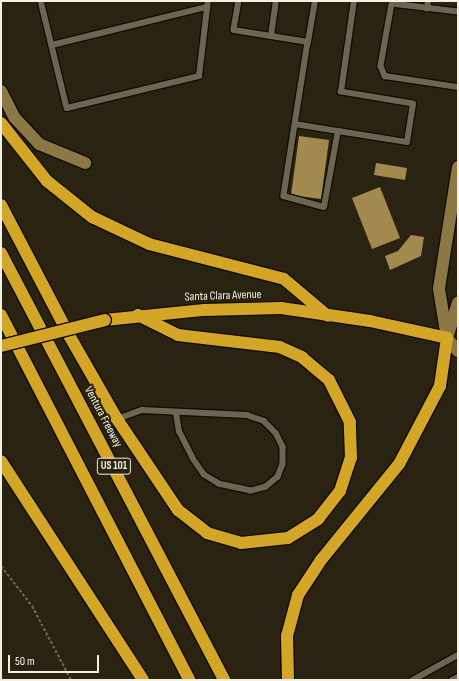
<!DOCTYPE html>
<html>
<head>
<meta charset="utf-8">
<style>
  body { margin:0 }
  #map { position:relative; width:459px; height:681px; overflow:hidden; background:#2a2311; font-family:"Sofia Sans Condensed",sans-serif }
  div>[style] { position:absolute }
  .building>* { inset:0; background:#a28a4f }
  .path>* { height:2px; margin-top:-1px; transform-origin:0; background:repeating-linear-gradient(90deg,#6c6656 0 3px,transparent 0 5px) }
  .roads { filter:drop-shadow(1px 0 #130c00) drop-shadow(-1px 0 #130c00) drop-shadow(0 1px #130c00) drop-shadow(0 -1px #130c00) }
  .lane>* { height:5.5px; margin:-2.75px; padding:0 2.75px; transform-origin:2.75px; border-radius:2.75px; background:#6d6551 }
  .secondary>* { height:12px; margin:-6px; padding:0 6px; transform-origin:6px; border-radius:6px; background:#8c7845 }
  .highway>* { height:12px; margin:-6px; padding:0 6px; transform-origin:6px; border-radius:6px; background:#d3a628 }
  .bridges { filter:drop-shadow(1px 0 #130c00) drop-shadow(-1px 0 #130c00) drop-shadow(0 1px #130c00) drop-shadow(0 -1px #130c00) }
  .highway-bridge>* { height:12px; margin:-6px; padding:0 6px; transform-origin:6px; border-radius:6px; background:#d3a628 }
  span { translate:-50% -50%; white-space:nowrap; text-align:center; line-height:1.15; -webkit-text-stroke:4px #2a2311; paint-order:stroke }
  .shield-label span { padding:1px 3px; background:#2a2311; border:1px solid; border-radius:3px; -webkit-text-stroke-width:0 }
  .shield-label { font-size:11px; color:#f5f0e5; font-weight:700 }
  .street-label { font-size:12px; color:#f5f0e5 }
  .frame { position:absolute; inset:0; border:2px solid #f5f0e5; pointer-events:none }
  .scale { position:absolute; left:8px; top:655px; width:91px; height:18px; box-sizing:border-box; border:2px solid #f5f0e5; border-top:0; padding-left:5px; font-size:12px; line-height:14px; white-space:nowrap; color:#f5f0e5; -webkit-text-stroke:3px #2a2311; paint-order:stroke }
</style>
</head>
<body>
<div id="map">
  <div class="building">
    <div style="clip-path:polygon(299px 136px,329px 140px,321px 199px,291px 195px)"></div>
    <div style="clip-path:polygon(376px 163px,407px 168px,405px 180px,374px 175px)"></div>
    <div style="clip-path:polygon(380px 187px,400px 238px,372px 249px,352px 198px)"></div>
    <div style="clip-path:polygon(411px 235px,424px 237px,421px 256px,390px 270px,385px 256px,398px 251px)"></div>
  </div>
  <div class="path">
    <div style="left:1px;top:566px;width:51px;rotate:52.2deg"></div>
    <div style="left:32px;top:606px;width:84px;rotate:62.2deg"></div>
  </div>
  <div class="roads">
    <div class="lane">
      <div style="left:41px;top:1px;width:110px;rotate:76.3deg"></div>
      <div style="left:67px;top:108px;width:136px;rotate:-13.6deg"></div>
      <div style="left:199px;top:76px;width:76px;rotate:-83.2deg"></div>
      <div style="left:239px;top:1px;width:29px;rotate:100deg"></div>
      <div style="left:234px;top:30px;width:75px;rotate:9.2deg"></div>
      <div style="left:308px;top:42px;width:156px;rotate:98.9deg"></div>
      <div style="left:284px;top:196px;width:41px;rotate:15.4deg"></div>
      <div style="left:324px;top:207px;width:77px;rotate:-79.6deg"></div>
      <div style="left:338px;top:131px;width:70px;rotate:9.1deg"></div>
      <div style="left:407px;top:142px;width:38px;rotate:-81deg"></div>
      <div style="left:413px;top:104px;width:73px;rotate:-170.5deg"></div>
      <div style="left:341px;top:92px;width:92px;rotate:-81.9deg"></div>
      <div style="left:427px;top:9px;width:8px;rotate:-83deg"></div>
      <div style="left:458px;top:12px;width:66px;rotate:-173.1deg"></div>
      <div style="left:392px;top:4px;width:63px;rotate:100.1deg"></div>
      <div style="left:381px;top:66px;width:11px;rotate:68deg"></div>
      <div style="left:385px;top:76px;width:74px;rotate:8.6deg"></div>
      <div style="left:271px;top:36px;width:35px;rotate:-82deg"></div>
      <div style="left:308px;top:42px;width:42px;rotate:-80.3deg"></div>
      <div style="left:52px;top:45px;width:160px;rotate:-13.8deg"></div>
      <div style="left:295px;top:124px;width:44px;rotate:9.2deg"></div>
      <div style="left:117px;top:419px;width:27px;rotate:-20deg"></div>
      <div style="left:142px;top:410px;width:105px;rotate:2.7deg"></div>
      <div style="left:247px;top:415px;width:18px;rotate:19deg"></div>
      <div style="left:264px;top:421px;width:17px;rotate:45deg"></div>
      <div style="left:276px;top:433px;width:16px;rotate:63deg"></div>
      <div style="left:283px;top:447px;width:17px;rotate:90deg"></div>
      <div style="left:283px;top:464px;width:14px;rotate:111deg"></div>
      <div style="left:278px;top:477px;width:16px;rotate:140deg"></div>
      <div style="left:266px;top:487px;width:16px;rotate:165deg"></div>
      <div style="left:251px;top:491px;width:33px;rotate:-168deg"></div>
      <div style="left:219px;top:484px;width:17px;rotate:-149deg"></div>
      <div style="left:204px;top:475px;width:19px;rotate:-125deg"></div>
      <div style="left:193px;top:459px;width:30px;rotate:-117deg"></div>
      <div style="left:179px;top:432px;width:19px;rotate:-99deg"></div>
      <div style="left:413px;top:680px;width:51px;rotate:-29.1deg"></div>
      <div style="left:452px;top:680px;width:7px;rotate:-27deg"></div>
    </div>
    <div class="secondary">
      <div style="left:1px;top:91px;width:30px;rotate:63deg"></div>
      <div style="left:15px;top:118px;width:35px;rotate:47deg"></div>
      <div style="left:39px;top:144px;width:50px;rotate:22.4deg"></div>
      <div style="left:458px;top:167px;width:123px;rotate:98.9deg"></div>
      <div style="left:439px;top:289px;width:50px;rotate:80.7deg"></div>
      <div style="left:447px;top:338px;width:17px;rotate:50deg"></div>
      <div style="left:448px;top:335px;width:34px;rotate:-73deg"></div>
    </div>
    <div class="highway">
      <div style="left:1px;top:123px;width:74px;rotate:51.6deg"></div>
      <div style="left:47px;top:181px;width:58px;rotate:38.7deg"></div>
      <div style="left:92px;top:217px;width:63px;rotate:25.3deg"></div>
      <div style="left:149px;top:244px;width:139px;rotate:14.5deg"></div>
      <div style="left:284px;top:279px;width:57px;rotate:40.1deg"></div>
      <div style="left:1px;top:205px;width:149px;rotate:62.4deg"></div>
      <div style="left:70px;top:337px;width:95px;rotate:60.2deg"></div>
      <div style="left:117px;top:419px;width:110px;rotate:56.2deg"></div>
      <div style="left:178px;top:510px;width:37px;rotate:38deg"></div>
      <div style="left:207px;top:533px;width:35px;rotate:16deg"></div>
      <div style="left:241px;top:543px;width:47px;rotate:-6.1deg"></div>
      <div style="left:288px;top:538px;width:36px;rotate:-32deg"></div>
      <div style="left:318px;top:519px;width:36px;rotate:-52deg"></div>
      <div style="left:340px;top:491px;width:35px;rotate:-72deg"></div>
      <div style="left:351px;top:458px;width:36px;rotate:-92deg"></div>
      <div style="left:350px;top:422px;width:47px;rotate:-116.6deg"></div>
      <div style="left:329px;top:380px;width:35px;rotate:-140deg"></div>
      <div style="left:302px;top:357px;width:24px;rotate:-156deg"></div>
      <div style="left:280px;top:347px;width:103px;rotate:-173.3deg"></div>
      <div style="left:178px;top:335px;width:45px;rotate:-153.4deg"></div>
      <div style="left:1px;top:253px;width:482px;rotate:62.4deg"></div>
      <div style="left:1px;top:315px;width:411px;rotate:62.7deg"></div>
      <div style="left:105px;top:320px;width:100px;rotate:-5.8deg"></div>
      <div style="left:204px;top:310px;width:77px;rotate:-1.5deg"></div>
      <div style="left:281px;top:308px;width:90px;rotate:8.3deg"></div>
      <div style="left:370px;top:321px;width:79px;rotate:12.4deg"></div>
      <div style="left:447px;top:338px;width:49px;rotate:98.3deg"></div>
      <div style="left:440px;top:386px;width:88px;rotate:117.7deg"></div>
      <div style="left:399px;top:464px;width:124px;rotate:129.1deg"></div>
      <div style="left:321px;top:560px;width:42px;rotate:123.3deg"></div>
      <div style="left:298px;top:595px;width:42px;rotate:105deg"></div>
      <div style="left:287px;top:636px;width:44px;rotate:88.7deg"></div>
      <div style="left:1px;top:461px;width:261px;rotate:57deg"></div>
    </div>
  </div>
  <div class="bridges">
    <div class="highway-bridge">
      <div style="left:1px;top:346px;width:107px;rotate:-14deg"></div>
    </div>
  </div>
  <div class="shield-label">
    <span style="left:114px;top:466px">US 101</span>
  </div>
  <div class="street-label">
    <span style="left:223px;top:296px;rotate:-2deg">Santa Clara Avenue</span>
    <span style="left:103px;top:417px;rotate:62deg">Ventura Freeway</span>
  </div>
  <div class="frame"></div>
  <div class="scale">50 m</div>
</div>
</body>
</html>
